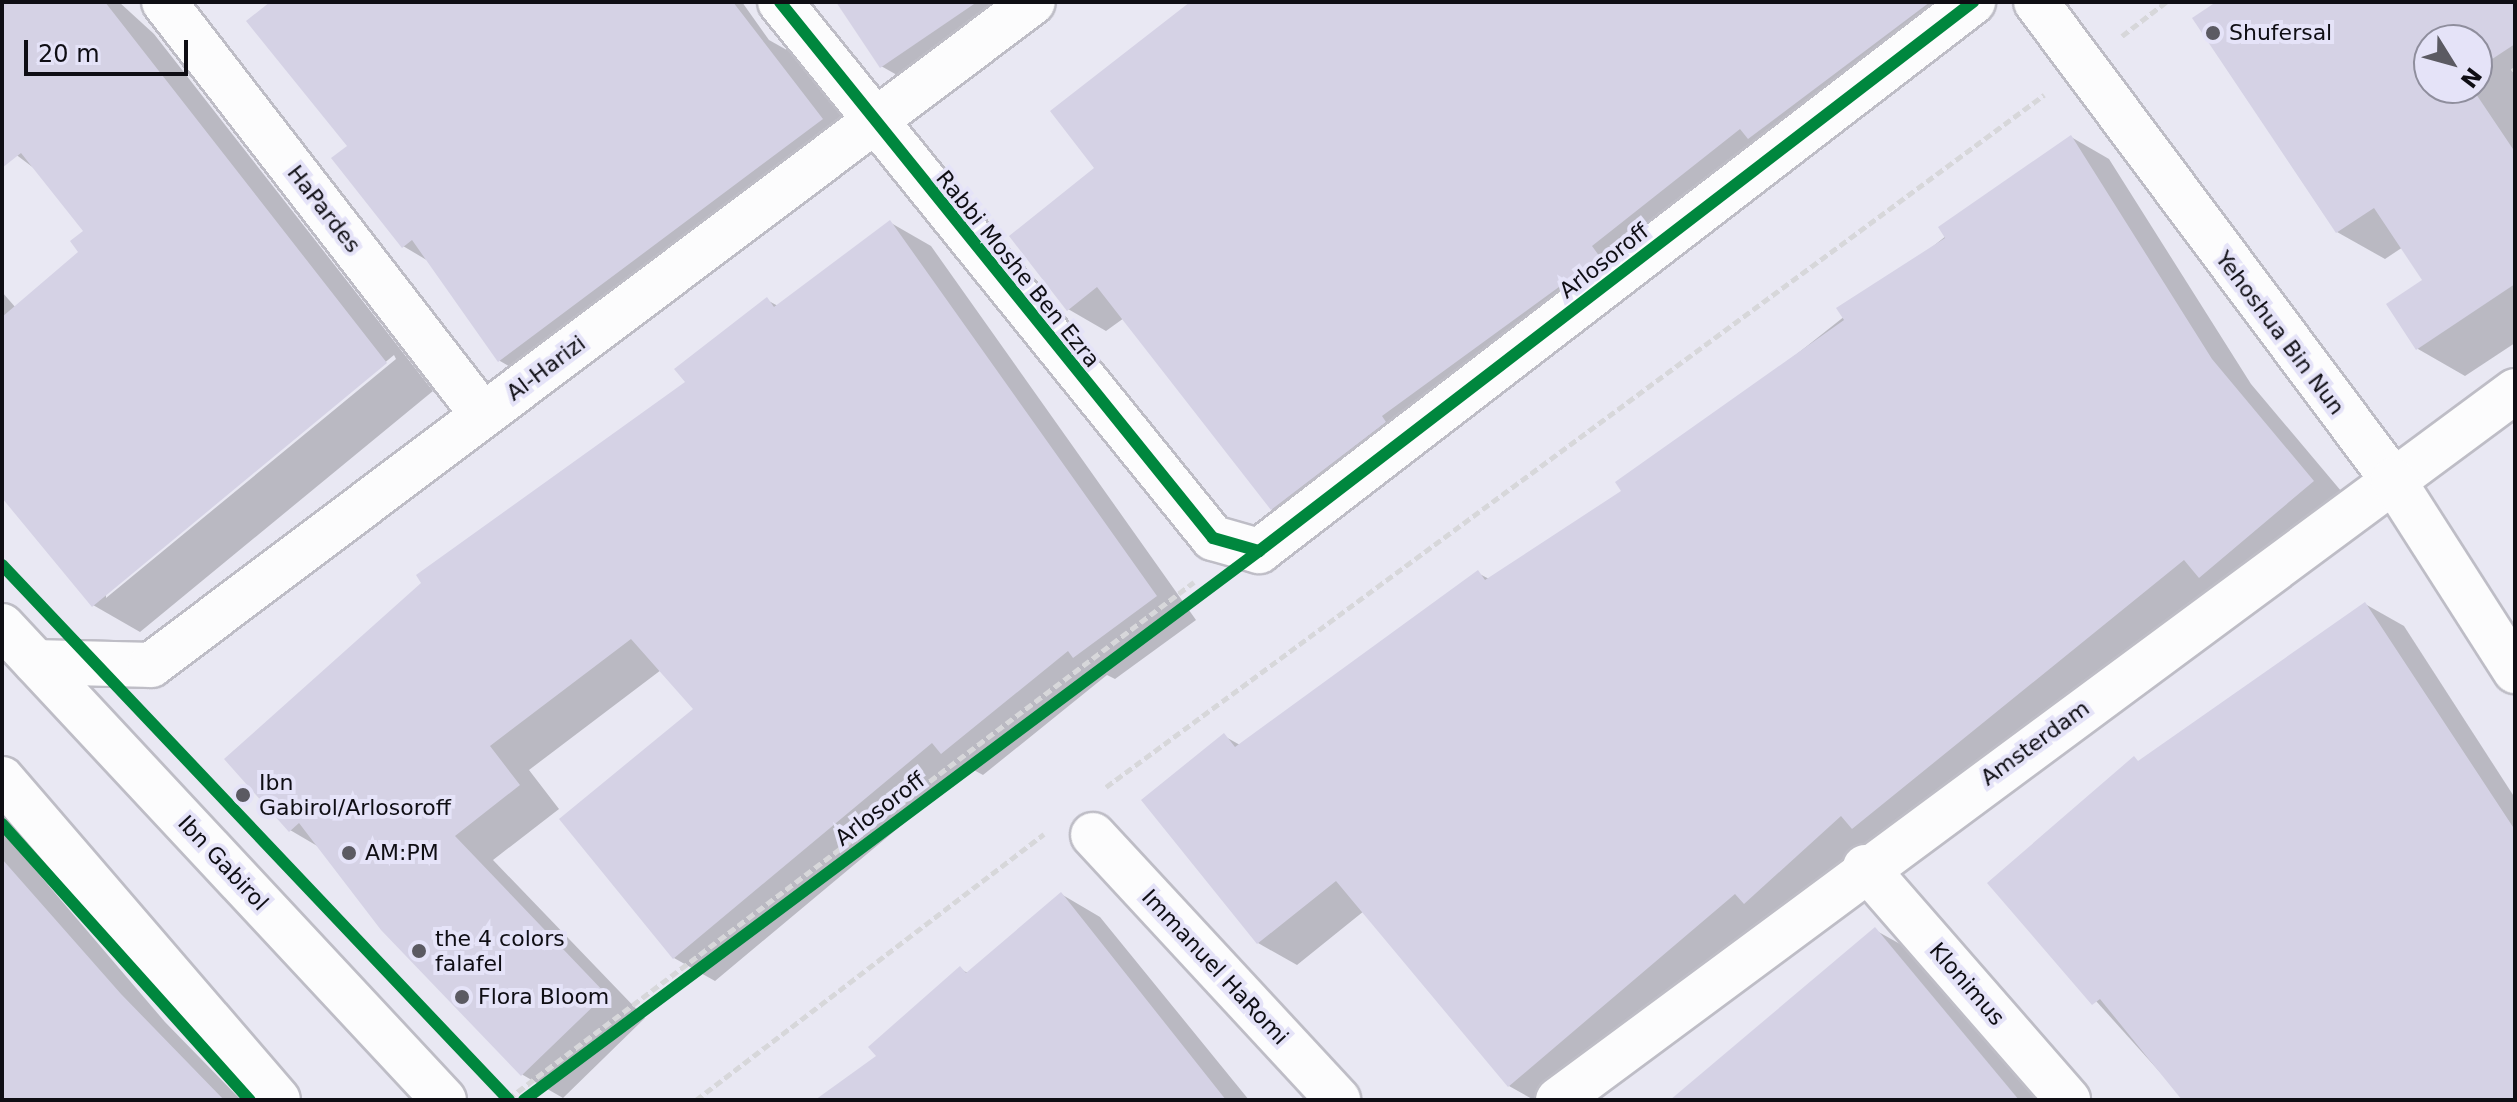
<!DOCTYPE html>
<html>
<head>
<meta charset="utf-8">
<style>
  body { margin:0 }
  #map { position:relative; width:2517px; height:1102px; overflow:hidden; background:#e9e8f3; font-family:"DejaVu Sans",sans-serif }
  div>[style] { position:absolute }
  .shadow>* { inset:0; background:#0003 }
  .building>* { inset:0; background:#d5d2e5 }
  .path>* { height:5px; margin-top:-2.5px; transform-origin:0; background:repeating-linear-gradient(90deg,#d7d7da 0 8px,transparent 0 12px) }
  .roads { filter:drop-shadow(2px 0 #bebdc6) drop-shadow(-2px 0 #bebdc6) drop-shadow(0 2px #bebdc6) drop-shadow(0 -2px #bebdc6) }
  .street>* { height:44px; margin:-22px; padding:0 22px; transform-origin:22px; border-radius:22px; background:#fcfcfd }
  .secondary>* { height:44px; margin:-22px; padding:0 22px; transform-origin:22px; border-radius:22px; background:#fcfcfd }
  .cycleway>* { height:12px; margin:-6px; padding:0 6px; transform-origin:6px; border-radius:6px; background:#00873e }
  .dots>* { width:22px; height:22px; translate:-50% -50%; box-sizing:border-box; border:4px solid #e5e3f8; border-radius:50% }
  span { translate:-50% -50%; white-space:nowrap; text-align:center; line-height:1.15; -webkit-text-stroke:8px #e5e3f8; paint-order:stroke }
  .poi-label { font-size:22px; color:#0f0e14 }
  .left { translate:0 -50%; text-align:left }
  .street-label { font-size:22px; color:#0f0e14 }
  .frame { position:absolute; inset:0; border:4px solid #0f0e14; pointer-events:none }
  .north { position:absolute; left:2413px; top:24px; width:80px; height:80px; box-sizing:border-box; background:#e5e3f8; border:2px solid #8f8e9d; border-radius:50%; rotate:127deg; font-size:22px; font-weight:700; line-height:32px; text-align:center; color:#0f0e14 }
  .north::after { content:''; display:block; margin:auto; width:28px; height:36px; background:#5b5a62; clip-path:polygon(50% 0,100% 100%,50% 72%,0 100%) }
  .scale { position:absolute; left:24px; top:40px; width:164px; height:36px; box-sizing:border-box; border:4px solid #0f0e14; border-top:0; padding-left:10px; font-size:24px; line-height:28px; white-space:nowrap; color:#0f0e14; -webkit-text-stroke:6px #e5e3f8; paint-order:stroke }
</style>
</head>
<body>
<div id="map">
  <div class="shadow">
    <div style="clip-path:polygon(evenodd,2px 2px,119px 2px,154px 34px,433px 391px,140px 632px,93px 605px,2px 490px,2px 292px,16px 308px,81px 253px,86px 231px,39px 172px,2px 144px,2px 2px,394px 355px,396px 359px,106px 598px,106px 593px,394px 355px)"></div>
    <div style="clip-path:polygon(273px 2px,742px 2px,769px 40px,801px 58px,869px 147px,548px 388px,500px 361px,430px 262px,403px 246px)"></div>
    <div style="clip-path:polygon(838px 2px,1048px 2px,920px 88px,881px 66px)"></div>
    <div style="clip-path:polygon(1194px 2px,1999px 2px,1311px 531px,1272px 509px,1124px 318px,1106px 331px,1068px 309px,1096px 169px)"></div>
    <div style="clip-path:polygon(evenodd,2220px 2px,2515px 2px,2515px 343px,2465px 376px,2418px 349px,2388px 305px,2425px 280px,2403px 247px,2385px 259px,2337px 232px,2220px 2px,2429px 40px,2477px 40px,2477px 88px,2429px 88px,2429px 40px)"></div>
    <div style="clip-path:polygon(2071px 137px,2109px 159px,2251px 384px,2352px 504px,1557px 1100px,1534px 1100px,1509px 1086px,1364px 911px,1297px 965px,1258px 943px,1224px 736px,1240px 745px,1478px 573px,1489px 579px,1624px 491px)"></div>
    <div style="clip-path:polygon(891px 223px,931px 246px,1196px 620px,1115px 679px,1107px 675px,983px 775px,970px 768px,715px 981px,674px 958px,696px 709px,661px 670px,529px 770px,559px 809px,493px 860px,645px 1018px,563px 1098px,523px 1075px,383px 929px,319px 847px,290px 830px,767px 300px,778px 306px)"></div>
    <div style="clip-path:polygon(2365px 604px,2404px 626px,2515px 798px,2515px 1100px,2185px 1100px,1990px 883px,2140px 762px)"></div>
    <div style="clip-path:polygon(2px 831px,165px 1022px,241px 1100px,2px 1100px)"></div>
    <div style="clip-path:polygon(1061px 894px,1100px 917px,1249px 1100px,823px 1100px,879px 1056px,960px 969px,968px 973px)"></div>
    <div style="clip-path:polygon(1875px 930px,1918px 954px,2042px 1100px,1673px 1100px)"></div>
  </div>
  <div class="building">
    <div style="clip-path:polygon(2px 2px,105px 2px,387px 363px,92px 607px,2px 498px,2px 317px,78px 252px,70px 241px,83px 231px,21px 153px,2px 168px)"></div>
    <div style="clip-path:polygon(270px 2px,733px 2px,823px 119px,498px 362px,412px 240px,402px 248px,331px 158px,347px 146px,246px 21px)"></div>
    <div style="clip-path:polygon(836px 2px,977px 2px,880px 68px)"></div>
    <div style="clip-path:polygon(1190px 2px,1930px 2px,1748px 139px,1740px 129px,1592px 246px,1600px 257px,1382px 416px,1386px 422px,1271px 510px,1097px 287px,1067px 311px,1009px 236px,1094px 168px,1050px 111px)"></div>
    <div style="clip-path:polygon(2216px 2px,2515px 2px,2515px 44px,2477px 69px,2477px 40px,2429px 40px,2429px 88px,2472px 88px,2515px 152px,2515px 284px,2416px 350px,2386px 304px,2422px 280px,2374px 208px,2336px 233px,2192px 18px)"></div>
    <div style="clip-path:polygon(2071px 135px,2212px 359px,2314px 481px,2199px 578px,2184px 560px,1852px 829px,1841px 816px,1744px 904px,1735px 894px,1508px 1087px,1336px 881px,1257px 944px,1141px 800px,1224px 733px,1235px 747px,1478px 570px,1485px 580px,1621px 491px,1615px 482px,1844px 320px,1836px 308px,1945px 238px,1938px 227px)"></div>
    <div style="clip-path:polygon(890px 220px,1157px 596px,1073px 658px,1068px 651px,941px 754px,932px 743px,673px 959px,559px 819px,693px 709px,631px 639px,490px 746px,520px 785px,455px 836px,606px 994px,521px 1076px,381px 930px,299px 823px,289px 832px,224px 759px,421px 583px,416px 575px,685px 382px,674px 369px,767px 297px,774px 307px)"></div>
    <div style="clip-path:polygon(2365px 602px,2515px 830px,2515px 1100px,2182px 1100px,2100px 999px,2092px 1005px,1987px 883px,2134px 756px,2138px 761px)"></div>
    <div style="clip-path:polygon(2px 859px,121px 994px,224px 1100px,2px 1100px)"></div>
    <div style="clip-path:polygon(1061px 892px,1226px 1100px,815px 1100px,876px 1056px,868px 1047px,960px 966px,966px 973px)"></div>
    <div style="clip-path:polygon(1875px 927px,2019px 1100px,1670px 1100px)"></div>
  </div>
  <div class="path">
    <div style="left:2122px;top:36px;width:56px;rotate:-37.7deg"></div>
    <div style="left:2512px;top:71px;width:4px;rotate:-34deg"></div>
    <div style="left:1106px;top:787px;width:1166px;rotate:-36.42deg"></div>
    <div style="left:508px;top:1099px;width:859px;rotate:-37deg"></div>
    <div style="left:696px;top:1100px;width:438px;rotate:-37.4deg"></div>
  </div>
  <div class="roads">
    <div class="street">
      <div style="left:164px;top:2px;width:522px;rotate:52.32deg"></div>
      <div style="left:780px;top:2px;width:689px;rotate:51.07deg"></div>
      <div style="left:1213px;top:538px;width:48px;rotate:15.8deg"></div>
      <div style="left:1259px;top:551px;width:901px;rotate:-37.56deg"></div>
      <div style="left:36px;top:662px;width:115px;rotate:1.5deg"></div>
      <div style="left:151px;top:665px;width:1103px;rotate:-36.93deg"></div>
      <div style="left:1093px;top:835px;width:361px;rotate:47.2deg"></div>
      <div style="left:1865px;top:867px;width:309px;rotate:48.9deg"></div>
      <div style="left:1558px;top:1100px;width:1191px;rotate:-36.53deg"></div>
    </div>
    <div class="secondary">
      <div style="left:2036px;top:2px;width:597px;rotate:53.25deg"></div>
      <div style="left:2393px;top:480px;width:227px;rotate:57.4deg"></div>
      <div style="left:2px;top:626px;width:648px;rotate:47deg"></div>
      <div style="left:2px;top:779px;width:423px;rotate:49.3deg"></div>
    </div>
  </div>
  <div class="cycleway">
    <div style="left:780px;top:2px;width:689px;rotate:51.07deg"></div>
    <div style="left:1213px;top:538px;width:48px;rotate:15.8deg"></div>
    <div style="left:1259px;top:551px;width:901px;rotate:-37.56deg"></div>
    <div style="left:2px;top:565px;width:737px;rotate:46.54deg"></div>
    <div style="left:2px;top:824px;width:371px;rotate:48.1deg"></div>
    <div style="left:524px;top:1100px;width:917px;rotate:-36.76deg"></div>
  </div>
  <div class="dots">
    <div style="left:2213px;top:33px;background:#5b5a62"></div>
    <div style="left:243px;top:795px;background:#5b5a62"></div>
    <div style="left:349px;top:853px;background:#5b5a62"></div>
    <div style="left:419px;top:951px;background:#5b5a62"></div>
    <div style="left:462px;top:997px;background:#5b5a62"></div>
  </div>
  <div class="poi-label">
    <span class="left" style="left:2229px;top:33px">Shufersal</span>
    <span class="left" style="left:259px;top:795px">Ibn<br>Gabirol/Arlosoroff</span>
    <span class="left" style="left:365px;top:853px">AM:PM</span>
    <span class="left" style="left:435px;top:951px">the 4 colors<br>falafel</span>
    <span class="left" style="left:478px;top:997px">Flora Bloom</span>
  </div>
  <div class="street-label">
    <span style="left:324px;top:209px;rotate:52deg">HaPardes</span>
    <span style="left:1604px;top:261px;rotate:-38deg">Arlosoroff</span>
    <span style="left:1018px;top:269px;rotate:51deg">Rabbi Moshe Ben Ezra</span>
    <span style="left:2280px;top:333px;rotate:53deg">Yehoshua Bin Nun</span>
    <span style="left:546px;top:368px;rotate:-37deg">Al-Harizi</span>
    <span style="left:2035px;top:743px;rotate:-36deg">Amsterdam</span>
    <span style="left:880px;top:809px;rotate:-37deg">Arlosoroff</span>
    <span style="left:223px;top:863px;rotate:47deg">Ibn Gabirol</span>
    <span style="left:1215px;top:967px;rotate:47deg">Immanuel HaRomi</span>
    <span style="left:1967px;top:984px;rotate:49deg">Klonimus</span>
  </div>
  <div class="frame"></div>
  <div class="north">N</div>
  <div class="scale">20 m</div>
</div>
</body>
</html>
